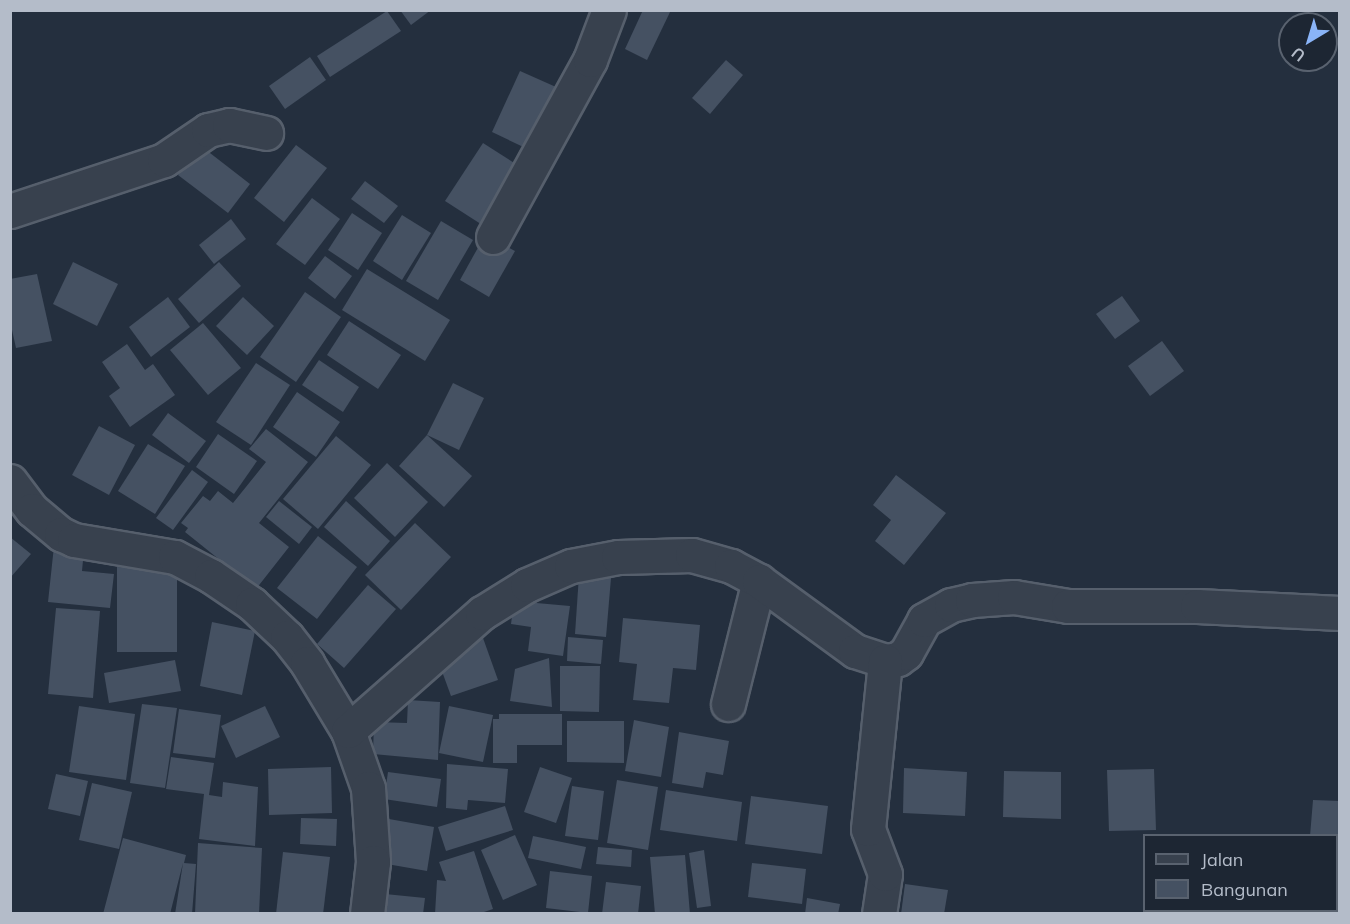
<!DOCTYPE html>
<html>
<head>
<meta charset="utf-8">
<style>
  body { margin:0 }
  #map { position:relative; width:1350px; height:924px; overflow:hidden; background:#242f3e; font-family:Mulish,sans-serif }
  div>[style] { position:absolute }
  .building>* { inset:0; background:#455162 }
  .roads { filter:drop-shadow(2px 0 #565f6c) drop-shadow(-2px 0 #565f6c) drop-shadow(0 2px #565f6c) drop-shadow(0 -2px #565f6c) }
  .minor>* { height:33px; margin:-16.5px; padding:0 16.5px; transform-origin:16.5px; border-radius:16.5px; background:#38414e }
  span { translate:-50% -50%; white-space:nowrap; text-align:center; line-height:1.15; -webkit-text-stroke:4.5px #1d2633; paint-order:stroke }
  .frame { position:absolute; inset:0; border:12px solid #b4bcc9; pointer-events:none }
  .legend { position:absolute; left:1143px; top:834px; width:195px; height:78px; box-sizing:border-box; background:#1d2633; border:2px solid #59626f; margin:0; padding:8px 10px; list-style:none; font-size:18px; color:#b4bcc9 }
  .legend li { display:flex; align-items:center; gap:12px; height:30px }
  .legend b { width:30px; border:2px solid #59626f }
  .north { position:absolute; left:1278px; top:12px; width:60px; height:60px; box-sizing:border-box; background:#1d2633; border:2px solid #59626f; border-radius:50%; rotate:218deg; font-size:16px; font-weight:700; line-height:24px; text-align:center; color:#b4bcc9 }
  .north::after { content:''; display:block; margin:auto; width:21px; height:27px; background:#8ab4f8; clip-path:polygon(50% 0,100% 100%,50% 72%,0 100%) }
</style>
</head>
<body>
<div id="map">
  <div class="building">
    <div style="clip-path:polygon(400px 10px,431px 10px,411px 25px)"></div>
    <div style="clip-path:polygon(643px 10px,671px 10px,647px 60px,625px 49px)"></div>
    <div style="clip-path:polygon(387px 11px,401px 31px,330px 77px,317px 56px)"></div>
    <div style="clip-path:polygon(310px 57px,326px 80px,285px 109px,269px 86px)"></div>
    <div style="clip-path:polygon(726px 60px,743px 75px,710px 114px,692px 98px)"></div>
    <div style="clip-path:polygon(520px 71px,565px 91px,536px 153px,492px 132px)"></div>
    <div style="clip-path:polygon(483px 143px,525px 170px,487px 228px,445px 201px)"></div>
    <div style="clip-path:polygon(296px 145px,327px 168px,284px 222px,254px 198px)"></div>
    <div style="clip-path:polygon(201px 146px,250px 184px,228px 213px,178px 175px)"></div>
    <div style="clip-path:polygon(365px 181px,398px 206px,384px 223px,351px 199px)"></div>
    <div style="clip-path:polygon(312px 198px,340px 219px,305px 265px,276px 244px)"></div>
    <div style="clip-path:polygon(352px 213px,382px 233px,358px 270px,328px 250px)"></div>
    <div style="clip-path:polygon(402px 215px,431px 233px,402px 280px,373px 261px)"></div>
    <div style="clip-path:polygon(231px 219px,246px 239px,214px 264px,199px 245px)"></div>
    <div style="clip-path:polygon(441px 221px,473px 240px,438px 300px,406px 281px)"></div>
    <div style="clip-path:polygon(485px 235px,515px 251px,489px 297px,460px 280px)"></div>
    <div style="clip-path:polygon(325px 256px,352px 276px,335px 299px,308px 278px)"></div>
    <div style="clip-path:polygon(73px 262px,118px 284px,97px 326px,53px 304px)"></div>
    <div style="clip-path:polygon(219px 262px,241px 286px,199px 323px,178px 299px)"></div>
    <div style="clip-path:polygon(367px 269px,450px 320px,425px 361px,342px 310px)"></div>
    <div style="clip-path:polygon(37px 274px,52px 341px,16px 348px,10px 321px,10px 279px)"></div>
    <div style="clip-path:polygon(305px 292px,341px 317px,296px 382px,260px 357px)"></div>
    <div style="clip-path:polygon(1122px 296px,1140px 321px,1115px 339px,1096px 314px)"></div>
    <div style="clip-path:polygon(168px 297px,190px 327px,151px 357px,129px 327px)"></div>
    <div style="clip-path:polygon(243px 297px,274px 326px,247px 355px,216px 326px)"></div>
    <div style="clip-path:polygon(349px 321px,401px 355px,378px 389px,327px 355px)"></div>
    <div style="clip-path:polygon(203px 323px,241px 368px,208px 395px,170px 350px)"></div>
    <div style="clip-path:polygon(1162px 341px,1184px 371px,1150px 396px,1128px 366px)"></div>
    <div style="clip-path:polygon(127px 344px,145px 370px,153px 364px,175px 395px,130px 427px,109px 396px,120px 388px,102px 362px)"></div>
    <div style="clip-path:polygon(319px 360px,359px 387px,343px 412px,302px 385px)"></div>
    <div style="clip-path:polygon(256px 363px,290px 385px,251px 445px,216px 422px)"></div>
    <div style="clip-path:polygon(453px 383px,484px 398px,459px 450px,427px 435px)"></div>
    <div style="clip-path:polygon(297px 392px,340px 422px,316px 457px,273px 427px)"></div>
    <div style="clip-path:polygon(168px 413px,206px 441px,189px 463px,152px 435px)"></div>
    <div style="clip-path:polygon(99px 426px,135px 445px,109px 495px,72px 475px)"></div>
    <div style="clip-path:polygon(266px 429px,308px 462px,259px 523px,289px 547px,256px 589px,185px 532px,188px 528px,181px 523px,203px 496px,210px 501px,218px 491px,233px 503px,266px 462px,249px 449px)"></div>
    <div style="clip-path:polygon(218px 434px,257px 461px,234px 494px,196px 467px)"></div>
    <div style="clip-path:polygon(427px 435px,472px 476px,444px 507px,399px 466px)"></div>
    <div style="clip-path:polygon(336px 436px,371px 465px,318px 529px,283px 499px)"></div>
    <div style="clip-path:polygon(148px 444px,185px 466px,155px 514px,118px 491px)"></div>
    <div style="clip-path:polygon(387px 463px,428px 502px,395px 537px,354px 498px)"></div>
    <div style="clip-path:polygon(192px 470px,208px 482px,173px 530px,156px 518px)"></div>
    <div style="clip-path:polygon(896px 475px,946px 513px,904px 565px,875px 541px,891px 520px,873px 505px)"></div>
    <div style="clip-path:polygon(279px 501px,312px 527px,299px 544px,266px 517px)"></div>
    <div style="clip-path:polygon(346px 501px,390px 541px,368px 566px,324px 527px)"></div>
    <div style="clip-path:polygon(415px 523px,451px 557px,401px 610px,365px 575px)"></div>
    <div style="clip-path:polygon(318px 536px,357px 567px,317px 619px,277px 588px)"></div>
    <div style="clip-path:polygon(10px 537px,31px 554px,10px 578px)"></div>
    <div style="clip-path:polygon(54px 546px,84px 550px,82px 571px,114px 574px,110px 608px,48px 602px)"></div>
    <div style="clip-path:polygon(117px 567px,177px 568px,177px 652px,117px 652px)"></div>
    <div style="clip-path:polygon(579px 575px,611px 578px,606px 637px,575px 634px)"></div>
    <div style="clip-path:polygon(368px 585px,396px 609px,344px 668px,317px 644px)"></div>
    <div style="clip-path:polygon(514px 601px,570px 606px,563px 656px,528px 651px,531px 627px,511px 624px)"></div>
    <div style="clip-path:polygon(56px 608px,100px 611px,93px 698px,48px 694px)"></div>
    <div style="clip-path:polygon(623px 618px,700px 625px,696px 670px,673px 668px,669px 703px,633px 700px,637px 664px,619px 662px)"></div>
    <div style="clip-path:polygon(212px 622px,255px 631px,242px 695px,200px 686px)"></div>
    <div style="clip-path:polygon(568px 637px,603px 640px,601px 664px,567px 661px)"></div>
    <div style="clip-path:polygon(483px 638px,498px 680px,451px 696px,436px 655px)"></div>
    <div style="clip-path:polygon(549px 658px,552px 707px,510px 701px,515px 669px)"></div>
    <div style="clip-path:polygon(175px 660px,181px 691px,109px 703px,104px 673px)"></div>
    <div style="clip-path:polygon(560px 666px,600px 666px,599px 712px,560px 711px)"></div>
    <div style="clip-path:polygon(408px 700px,440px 702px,438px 760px,373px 754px,374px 722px,407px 723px)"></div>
    <div style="clip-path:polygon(142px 704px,177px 708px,165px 788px,130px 783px)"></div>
    <div style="clip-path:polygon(79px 706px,135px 714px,126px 780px,69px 772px)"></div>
    <div style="clip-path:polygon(265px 706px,280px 737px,236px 758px,221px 726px)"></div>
    <div style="clip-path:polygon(449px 706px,493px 715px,483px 762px,439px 753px)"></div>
    <div style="clip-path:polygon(179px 709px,221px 715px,215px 758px,173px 753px)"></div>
    <div style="clip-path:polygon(499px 714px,562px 714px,562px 745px,517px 745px,517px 763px,493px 763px,493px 719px,499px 719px)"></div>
    <div style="clip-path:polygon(634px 720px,669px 727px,661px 777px,625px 771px)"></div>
    <div style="clip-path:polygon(567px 721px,624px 721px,624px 763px,567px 762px)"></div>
    <div style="clip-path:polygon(679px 732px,729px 741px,723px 775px,706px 772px,703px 788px,672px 783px)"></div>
    <div style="clip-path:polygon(171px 757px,214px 763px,209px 795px,222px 797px,223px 782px,258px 787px,255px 846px,199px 839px,204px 794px,166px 789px)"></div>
    <div style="clip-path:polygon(447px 764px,508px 769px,505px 803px,468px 800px,467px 810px,446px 808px)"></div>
    <div style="clip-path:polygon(331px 767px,332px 813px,269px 815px,268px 769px)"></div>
    <div style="clip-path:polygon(540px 767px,572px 778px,556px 823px,524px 812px)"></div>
    <div style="clip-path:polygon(904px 768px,967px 772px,965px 816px,903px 813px)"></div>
    <div style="clip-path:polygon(1154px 769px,1156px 830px,1109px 831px,1107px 770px)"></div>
    <div style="clip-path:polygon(1004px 771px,1061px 772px,1061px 819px,1003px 817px)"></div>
    <div style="clip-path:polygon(388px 772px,441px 779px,437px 807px,384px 799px)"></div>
    <div style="clip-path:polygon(56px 774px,88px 781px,80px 816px,48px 809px)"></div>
    <div style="clip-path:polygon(617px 780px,658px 787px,648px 850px,607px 843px)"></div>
    <div style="clip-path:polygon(92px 783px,132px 792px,119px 849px,79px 840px)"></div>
    <div style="clip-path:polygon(572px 786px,604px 791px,598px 840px,565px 836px)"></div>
    <div style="clip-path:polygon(666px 790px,742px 802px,737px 841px,660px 830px)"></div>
    <div style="clip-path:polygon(751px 796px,828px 806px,822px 854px,745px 844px)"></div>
    <div style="clip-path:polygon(1313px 800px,1340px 801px,1340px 868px,1336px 836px,1310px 836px)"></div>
    <div style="clip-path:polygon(505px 806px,513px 830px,446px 851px,438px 827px)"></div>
    <div style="clip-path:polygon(301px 818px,337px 819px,336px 846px,300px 844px)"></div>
    <div style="clip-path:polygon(389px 819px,434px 827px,427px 871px,381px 863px)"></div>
    <div style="clip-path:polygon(515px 835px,537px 885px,503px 900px,481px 850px)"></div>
    <div style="clip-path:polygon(533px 836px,586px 847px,581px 869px,528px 858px)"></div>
    <div style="clip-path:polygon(123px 838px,186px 855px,184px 863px,196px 864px,192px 914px,175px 914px,183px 863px,170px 914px,103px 914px)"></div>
    <div style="clip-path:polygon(198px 843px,262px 848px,259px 914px,195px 914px)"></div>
    <div style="clip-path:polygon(598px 847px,632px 850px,631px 867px,596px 864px)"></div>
    <div style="clip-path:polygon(704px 850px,711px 906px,697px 908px,689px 853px)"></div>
    <div style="clip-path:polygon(474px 851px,493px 909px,478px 914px,435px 914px,437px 880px,446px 881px,439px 862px)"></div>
    <div style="clip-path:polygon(283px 852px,330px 857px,323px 914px,276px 914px)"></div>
    <div style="clip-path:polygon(685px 855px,690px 914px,655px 914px,650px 857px)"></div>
    <div style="clip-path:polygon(752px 863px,806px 869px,802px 904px,748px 897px)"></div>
    <div style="clip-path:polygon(550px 871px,592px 876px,588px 913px,546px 908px)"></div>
    <div style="clip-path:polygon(606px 882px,641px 886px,638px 914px,602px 914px)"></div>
    <div style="clip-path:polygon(905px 884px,948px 890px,944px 914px,901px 914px)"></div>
    <div style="clip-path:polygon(375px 893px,425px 898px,423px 914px,373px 914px)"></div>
    <div style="clip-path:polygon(807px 898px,840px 904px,838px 914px,805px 914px)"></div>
  </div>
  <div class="roads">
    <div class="minor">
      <div style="left:10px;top:211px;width:162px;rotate:-18.3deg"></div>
      <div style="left:164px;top:160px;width:53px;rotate:-34.3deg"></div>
      <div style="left:208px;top:130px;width:22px;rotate:-13deg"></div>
      <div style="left:229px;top:125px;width:38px;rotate:12deg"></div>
      <div style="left:493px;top:237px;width:202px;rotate:-61.3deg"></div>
      <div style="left:590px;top:60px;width:53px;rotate:-69.2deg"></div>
      <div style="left:10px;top:481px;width:36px;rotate:53deg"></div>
      <div style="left:32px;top:510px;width:38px;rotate:40deg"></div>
      <div style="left:61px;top:534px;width:14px;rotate:25deg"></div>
      <div style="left:74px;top:540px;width:102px;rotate:9.6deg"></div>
      <div style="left:175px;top:557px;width:41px;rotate:27.8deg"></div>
      <div style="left:211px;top:576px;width:50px;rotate:34.3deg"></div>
      <div style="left:252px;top:604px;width:48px;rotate:43.3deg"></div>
      <div style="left:287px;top:637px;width:33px;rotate:52deg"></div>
      <div style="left:307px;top:663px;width:79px;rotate:58.9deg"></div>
      <div style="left:348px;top:731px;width:60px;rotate:70.7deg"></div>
      <div style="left:368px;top:788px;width:74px;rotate:86.1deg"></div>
      <div style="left:373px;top:862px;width:52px;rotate:96.6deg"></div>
      <div style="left:728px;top:704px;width:127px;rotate:-75.9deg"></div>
      <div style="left:348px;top:731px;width:179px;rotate:-41.4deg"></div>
      <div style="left:482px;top:613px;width:53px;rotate:-31.9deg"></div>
      <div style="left:527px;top:585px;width:48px;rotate:-23.4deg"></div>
      <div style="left:571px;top:566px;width:48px;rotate:-10.8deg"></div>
      <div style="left:618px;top:557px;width:74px;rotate:-1.5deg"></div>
      <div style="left:692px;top:555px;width:41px;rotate:15.8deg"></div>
      <div style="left:731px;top:566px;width:32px;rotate:28deg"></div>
      <div style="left:759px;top:581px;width:119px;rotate:36.1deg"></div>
      <div style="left:855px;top:651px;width:32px;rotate:18deg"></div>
      <div style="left:885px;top:661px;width:13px;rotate:-9deg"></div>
      <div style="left:898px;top:659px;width:10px;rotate:-37deg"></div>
      <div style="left:906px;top:653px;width:38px;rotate:-61deg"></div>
      <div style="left:924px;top:620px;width:31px;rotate:-29deg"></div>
      <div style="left:951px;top:605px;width:22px;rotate:-13deg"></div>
      <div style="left:972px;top:600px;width:42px;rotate:-4.1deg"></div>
      <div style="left:1014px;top:597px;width:55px;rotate:9.5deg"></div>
      <div style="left:1068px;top:606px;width:129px"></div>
      <div style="left:1197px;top:606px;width:143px;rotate:2.8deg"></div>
      <div style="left:879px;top:914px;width:40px;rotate:-81.5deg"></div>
      <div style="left:885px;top:874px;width:48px;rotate:-110.7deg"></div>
      <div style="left:868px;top:829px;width:169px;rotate:-84.2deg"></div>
    </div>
  </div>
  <div class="frame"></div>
  <ul class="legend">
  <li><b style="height:8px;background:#38414e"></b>Jalan</li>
  <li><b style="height:16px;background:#455162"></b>Bangunan</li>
  </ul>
  <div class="north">U</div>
</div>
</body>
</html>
